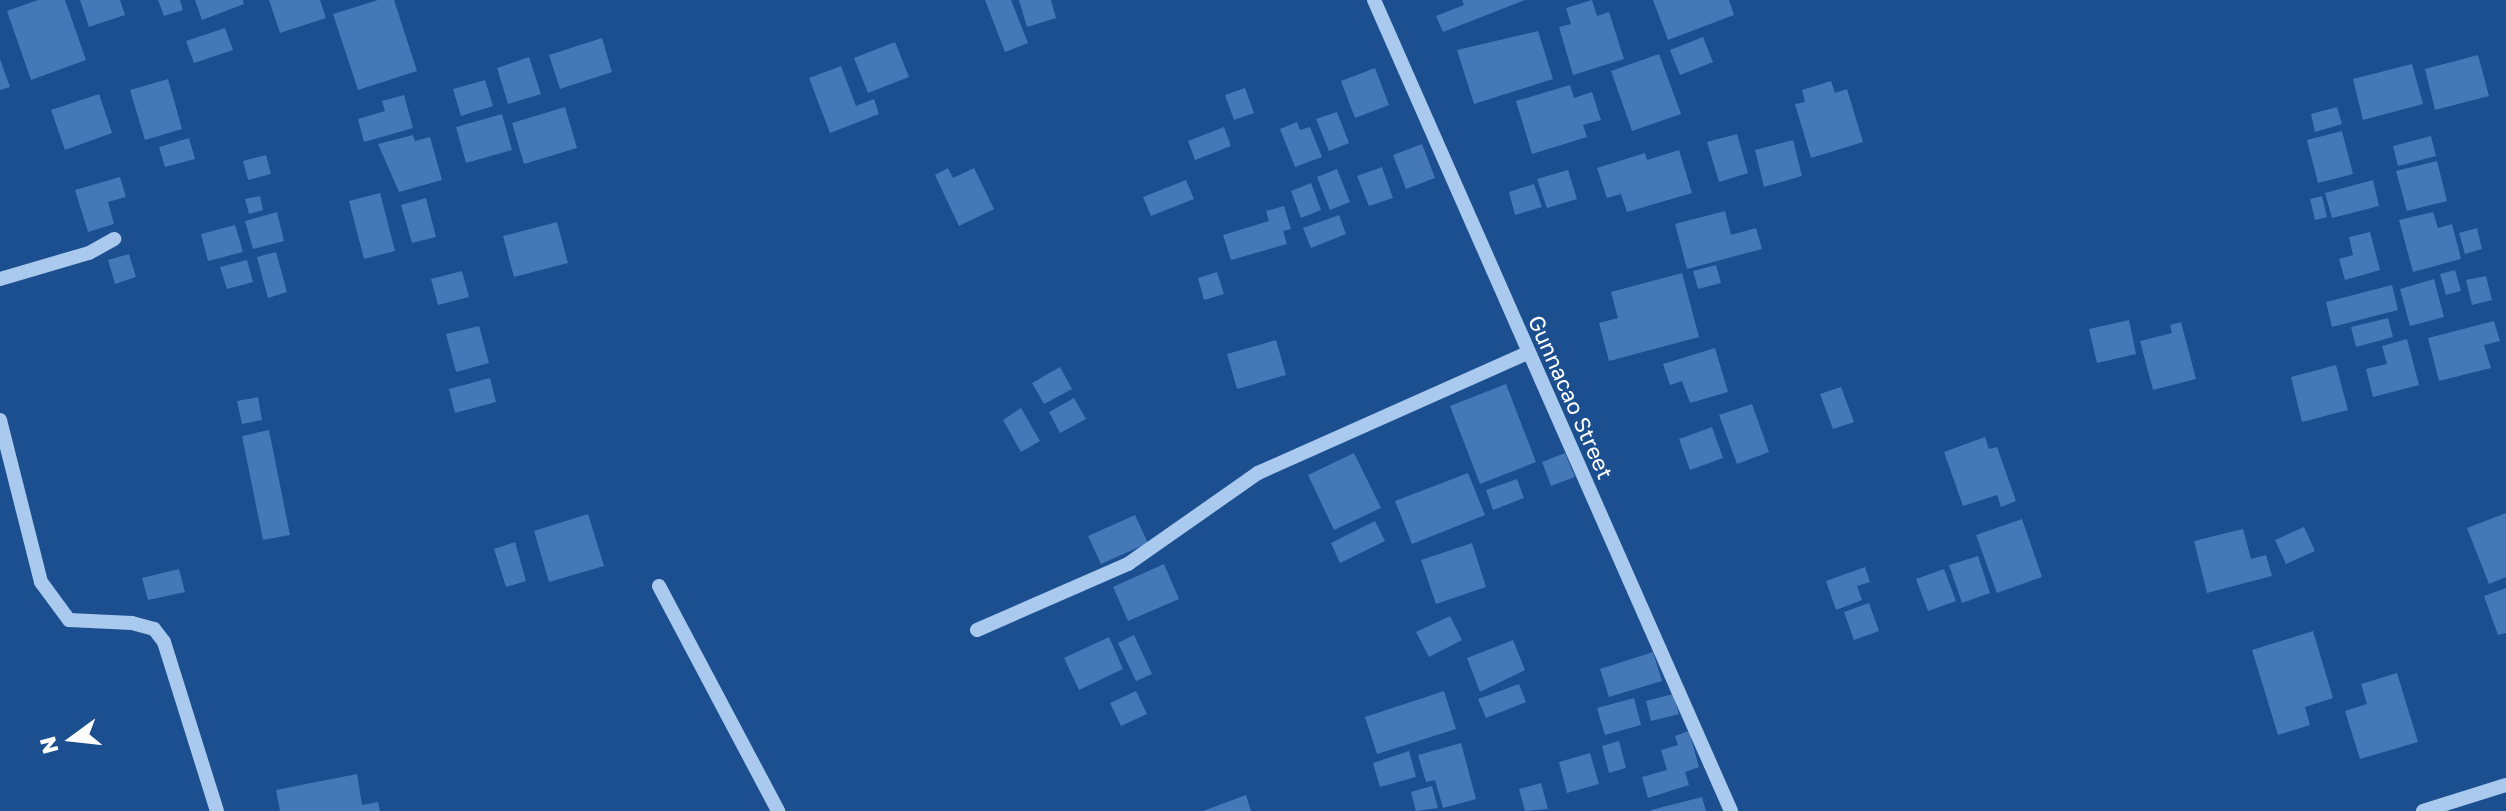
<!DOCTYPE html>
<html>
<head>
<meta charset="utf-8">
<style>
  body { margin:0 }
  #map { position:relative; width:2506px; height:811px; overflow:hidden; background:#1b4f8f; font-family:"Golos Text",sans-serif }
  div>[style] { position:absolute }
  .building>* { inset:0; background:#4478b7 }
  .minor>* { height:14px; margin:-7px; padding:0 7px; transform-origin:7px; border-radius:7px; background:#a9c9ee }
  span { translate:-50% -50%; white-space:nowrap; text-align:center; line-height:1.15; -webkit-text-stroke:7px #1b4f8f; paint-order:stroke }
  .street-label { font-size:22px; color:#fff }
  .north { position:absolute; left:32px; top:699px; width:80px; height:80px; -webkit-text-stroke:6px #1b4f8f; paint-order:stroke; rotate:255deg; font-size:22px; font-weight:700; line-height:32px; text-align:center; color:#fff }
  .north::after { content:''; display:block; margin:auto; width:28px; height:36px; background:#fff; clip-path:polygon(50% 0,100% 100%,50% 72%,0 100%) }
</style>
</head>
<body>
<div id="map">
  <div class="building">
    <div style="clip-path:polygon(38px 0,65px 0,86px 60px,31px 80px,7px 11px)"></div>
    <div style="clip-path:polygon(80px 0,120px 0,125px 15px,89px 27px)"></div>
    <div style="clip-path:polygon(158px 0,180px 0,183px 10px,164px 16px)"></div>
    <div style="clip-path:polygon(195px 0,243px 0,244px 4px,202px 20px)"></div>
    <div style="clip-path:polygon(269px 0,320px 0,326px 18px,280px 33px)"></div>
    <div style="clip-path:polygon(378px 0,394px 0,417px 71px,358px 90px,333px 14px)"></div>
    <div style="clip-path:polygon(985px 0,1011px 0,1028px 43px,1005px 52px)"></div>
    <div style="clip-path:polygon(1019px 0,1051px 0,1056px 18px,1027px 27px)"></div>
    <div style="clip-path:polygon(1462px 0,1525px 0,1443px 32px,1436px 16px,1464px 5px)"></div>
    <div style="clip-path:polygon(1592px 0,1597px 16px,1609px 12px,1624px 59px,1573px 75px,1559px 27px,1571px 24px,1566px 8px)"></div>
    <div style="clip-path:polygon(1653px 0,1729px 0,1734px 15px,1668px 40px)"></div>
    <div style="clip-path:polygon(225px 28px,233px 50px,194px 63px,186px 41px)"></div>
    <div style="clip-path:polygon(1538px 31px,1553px 79px,1474px 104px,1457px 50px)"></div>
    <div style="clip-path:polygon(1703px 37px,1713px 62px,1680px 75px,1670px 50px)"></div>
    <div style="clip-path:polygon(602px 38px,612px 72px,560px 89px,549px 55px)"></div>
    <div style="clip-path:polygon(895px 42px,909px 77px,868px 93px,854px 58px)"></div>
    <div style="clip-path:polygon(1659px 54px,1681px 114px,1632px 131px,1611px 71px)"></div>
    <div style="clip-path:polygon(2478px 55px,2489px 96px,2435px 110px,2425px 69px)"></div>
    <div style="clip-path:polygon(529px 57px,541px 94px,508px 104px,497px 68px)"></div>
    <div style="clip-path:polygon(0 59px,10px 87px,0 90px)"></div>
    <div style="clip-path:polygon(2412px 64px,2423px 104px,2363px 120px,2353px 79px)"></div>
    <div style="clip-path:polygon(841px 66px,856px 106px,874px 99px,879px 114px,830px 133px,809px 78px)"></div>
    <div style="clip-path:polygon(1375px 68px,1389px 105px,1355px 118px,1341px 81px)"></div>
    <div style="clip-path:polygon(168px 79px,182px 129px,145px 140px,130px 90px)"></div>
    <div style="clip-path:polygon(485px 80px,493px 106px,461px 116px,453px 89px)"></div>
    <div style="clip-path:polygon(1831px 81px,1835px 93px,1847px 89px,1863px 142px,1811px 158px,1795px 104px,1805px 102px,1802px 90px)"></div>
    <div style="clip-path:polygon(1570px 85px,1574px 98px,1592px 92px,1601px 120px,1583px 125px,1587px 137px,1532px 154px,1516px 101px)"></div>
    <div style="clip-path:polygon(1245px 88px,1254px 113px,1234px 120px,1225px 95px)"></div>
    <div style="clip-path:polygon(99px 94px,112px 133px,65px 150px,51px 110px)"></div>
    <div style="clip-path:polygon(404px 95px,413px 128px,364px 142px,358px 119px,385px 111px,382px 101px)"></div>
    <div style="clip-path:polygon(565px 107px,577px 148px,524px 164px,512px 123px)"></div>
    <div style="clip-path:polygon(2337px 107px,2342px 124px,2315px 132px,2311px 114px)"></div>
    <div style="clip-path:polygon(1337px 112px,1349px 143px,1329px 151px,1316px 119px)"></div>
    <div style="clip-path:polygon(502px 114px,512px 150px,466px 163px,456px 127px)"></div>
    <div style="clip-path:polygon(1297px 122px,1300px 130px,1310px 127px,1322px 157px,1295px 167px,1280px 129px)"></div>
    <div style="clip-path:polygon(1224px 127px,1231px 146px,1195px 160px,1188px 141px)"></div>
    <div style="clip-path:polygon(2342px 131px,2353px 174px,2318px 183px,2307px 140px)"></div>
    <div style="clip-path:polygon(1737px 134px,1748px 173px,1719px 182px,1707px 142px)"></div>
    <div style="clip-path:polygon(413px 135px,415px 141px,430px 137px,442px 180px,399px 192px,378px 144px)"></div>
    <div style="clip-path:polygon(2431px 136px,2436px 156px,2398px 166px,2393px 146px)"></div>
    <div style="clip-path:polygon(189px 138px,195px 159px,165px 167px,159px 147px)"></div>
    <div style="clip-path:polygon(1793px 140px,1802px 176px,1764px 187px,1755px 150px)"></div>
    <div style="clip-path:polygon(1422px 144px,1435px 178px,1406px 189px,1393px 155px)"></div>
    <div style="clip-path:polygon(1679px 150px,1692px 193px,1627px 212px,1621px 194px,1607px 198px,1597px 168px,1645px 153px,1647px 160px)"></div>
    <div style="clip-path:polygon(266px 155px,271px 174px,248px 180px,243px 161px)"></div>
    <div style="clip-path:polygon(2437px 161px,2447px 201px,2407px 211px,2396px 171px)"></div>
    <div style="clip-path:polygon(1382px 167px,1393px 198px,1369px 206px,1357px 176px)"></div>
    <div style="clip-path:polygon(948px 168px,953px 178px,974px 168px,994px 209px,959px 226px,935px 175px)"></div>
    <div style="clip-path:polygon(1337px 169px,1350px 202px,1330px 210px,1317px 177px)"></div>
    <div style="clip-path:polygon(1568px 170px,1577px 199px,1547px 208px,1537px 179px)"></div>
    <div style="clip-path:polygon(120px 177px,126px 197px,108px 202px,114px 224px,88px 232px,75px 190px)"></div>
    <div style="clip-path:polygon(1186px 180px,1194px 199px,1151px 216px,1143px 197px)"></div>
    <div style="clip-path:polygon(2373px 180px,2379px 206px,2332px 218px,2325px 193px)"></div>
    <div style="clip-path:polygon(1311px 183px,1321px 210px,1301px 218px,1291px 191px)"></div>
    <div style="clip-path:polygon(1534px 184px,1542px 207px,1515px 215px,1509px 192px)"></div>
    <div style="clip-path:polygon(380px 193px,395px 251px,364px 259px,349px 201px)"></div>
    <div style="clip-path:polygon(260px 196px,263px 210px,249px 214px,245px 199px)"></div>
    <div style="clip-path:polygon(2322px 196px,2327px 217px,2315px 220px,2310px 199px)"></div>
    <div style="clip-path:polygon(426px 198px,436px 237px,412px 243px,401px 205px)"></div>
    <div style="clip-path:polygon(1284px 206px,1291px 229px,1283px 231px,1287px 244px,1231px 260px,1223px 235px,1269px 221px,1266px 211px)"></div>
    <div style="clip-path:polygon(1725px 211px,1731px 235px,1756px 228px,1762px 249px,1687px 269px,1675px 224px)"></div>
    <div style="clip-path:polygon(277px 212px,284px 241px,253px 249px,245px 221px)"></div>
    <div style="clip-path:polygon(2433px 212px,2438px 228px,2452px 224px,2461px 259px,2413px 272px,2399px 220px)"></div>
    <div style="clip-path:polygon(1339px 215px,1346px 234px,1311px 248px,1303px 228px)"></div>
    <div style="clip-path:polygon(557px 222px,568px 263px,514px 277px,503px 236px)"></div>
    <div style="clip-path:polygon(235px 225px,243px 252px,208px 261px,201px 234px)"></div>
    <div style="clip-path:polygon(2477px 228px,2482px 249px,2465px 254px,2459px 233px)"></div>
    <div style="clip-path:polygon(2370px 232px,2380px 270px,2345px 280px,2339px 259px,2353px 255px,2349px 237px)"></div>
    <div style="clip-path:polygon(276px 252px,287px 292px,268px 298px,257px 257px)"></div>
    <div style="clip-path:polygon(129px 254px,136px 277px,115px 284px,108px 260px)"></div>
    <div style="clip-path:polygon(247px 260px,253px 282px,227px 289px,220px 267px)"></div>
    <div style="clip-path:polygon(1716px 265px,1721px 283px,1698px 289px,1693px 271px)"></div>
    <div style="clip-path:polygon(2455px 270px,2461px 291px,2446px 295px,2440px 274px)"></div>
    <div style="clip-path:polygon(462px 271px,469px 297px,438px 305px,431px 279px)"></div>
    <div style="clip-path:polygon(1217px 272px,1224px 294px,1204px 300px,1198px 278px)"></div>
    <div style="clip-path:polygon(1682px 273px,1699px 337px,1609px 361px,1599px 323px,1618px 318px,1611px 292px)"></div>
    <div style="clip-path:polygon(2486px 276px,2492px 300px,2472px 305px,2466px 280px)"></div>
    <div style="clip-path:polygon(2434px 279px,2444px 317px,2410px 326px,2400px 289px)"></div>
    <div style="clip-path:polygon(2392px 285px,2398px 310px,2332px 327px,2326px 302px)"></div>
    <div style="clip-path:polygon(2388px 318px,2393px 337px,2356px 347px,2351px 327px)"></div>
    <div style="clip-path:polygon(2129px 320px,2136px 354px,2097px 363px,2089px 329px)"></div>
    <div style="clip-path:polygon(2494px 321px,2500px 341px,2484px 345px,2491px 368px,2439px 381px,2428px 338px)"></div>
    <div style="clip-path:polygon(2181px 322px,2196px 379px,2153px 390px,2140px 341px,2172px 333px,2170px 325px)"></div>
    <div style="clip-path:polygon(479px 326px,489px 363px,456px 372px,446px 334px)"></div>
    <div style="clip-path:polygon(2407px 339px,2419px 385px,2373px 397px,2366px 369px,2387px 364px,2382px 346px)"></div>
    <div style="clip-path:polygon(1276px 340px,1286px 375px,1237px 389px,1227px 354px)"></div>
    <div style="clip-path:polygon(1715px 348px,1728px 392px,1690px 403px,1682px 381px,1670px 385px,1663px 364px)"></div>
    <div style="clip-path:polygon(2336px 365px,2348px 410px,2302px 422px,2291px 377px)"></div>
    <div style="clip-path:polygon(1060px 367px,1072px 389px,1044px 404px,1032px 383px)"></div>
    <div style="clip-path:polygon(490px 378px,496px 402px,455px 413px,449px 389px)"></div>
    <div style="clip-path:polygon(1506px 384px,1536px 462px,1480px 484px,1450px 406px)"></div>
    <div style="clip-path:polygon(1841px 387px,1854px 422px,1833px 429px,1820px 394px)"></div>
    <div style="clip-path:polygon(258px 397px,262px 420px,242px 424px,237px 401px)"></div>
    <div style="clip-path:polygon(1074px 398px,1086px 419px,1060px 433px,1049px 412px)"></div>
    <div style="clip-path:polygon(1752px 404px,1769px 452px,1737px 464px,1719px 415px)"></div>
    <div style="clip-path:polygon(1021px 408px,1040px 441px,1021px 452px,1003px 420px)"></div>
    <div style="clip-path:polygon(1712px 427px,1723px 458px,1690px 470px,1679px 439px)"></div>
    <div style="clip-path:polygon(269px 430px,290px 535px,263px 540px,242px 436px)"></div>
    <div style="clip-path:polygon(1985px 437px,1989px 449px,1997px 447px,2016px 501px,2001px 507px,1997px 495px,1963px 506px,1944px 452px)"></div>
    <div style="clip-path:polygon(1354px 453px,1381px 508px,1334px 530px,1308px 475px)"></div>
    <div style="clip-path:polygon(1565px 453px,1575px 477px,1551px 486px,1542px 462px)"></div>
    <div style="clip-path:polygon(1468px 473px,1485px 515px,1412px 544px,1395px 501px)"></div>
    <div style="clip-path:polygon(1517px 479px,1524px 498px,1493px 510px,1486px 490px)"></div>
    <div style="clip-path:polygon(2506px 513px,2506px 577px,2489px 584px,2467px 528px)"></div>
    <div style="clip-path:polygon(588px 514px,604px 566px,549px 582px,534px 531px)"></div>
    <div style="clip-path:polygon(1135px 515px,1148px 543px,1101px 564px,1088px 536px)"></div>
    <div style="clip-path:polygon(2022px 519px,2042px 577px,1997px 593px,1976px 535px)"></div>
    <div style="clip-path:polygon(1375px 521px,1385px 541px,1340px 563px,1331px 543px)"></div>
    <div style="clip-path:polygon(2304px 527px,2315px 551px,2286px 564px,2275px 540px)"></div>
    <div style="clip-path:polygon(2243px 529px,2251px 559px,2266px 555px,2272px 576px,2207px 593px,2194px 541px)"></div>
    <div style="clip-path:polygon(515px 542px,526px 581px,506px 587px,494px 549px)"></div>
    <div style="clip-path:polygon(1472px 543px,1486px 587px,1436px 604px,1421px 560px)"></div>
    <div style="clip-path:polygon(1978px 556px,1990px 593px,1962px 603px,1949px 565px)"></div>
    <div style="clip-path:polygon(1164px 564px,1179px 599px,1128px 621px,1113px 587px)"></div>
    <div style="clip-path:polygon(1865px 567px,1870px 582px,1857px 586px,1862px 600px,1836px 610px,1826px 581px)"></div>
    <div style="clip-path:polygon(179px 569px,185px 592px,148px 600px,142px 578px)"></div>
    <div style="clip-path:polygon(1944px 569px,1956px 601px,1928px 611px,1916px 579px)"></div>
    <div style="clip-path:polygon(2506px 588px,2506px 633px,2498px 635px,2484px 596px)"></div>
    <div style="clip-path:polygon(1869px 603px,1879px 631px,1854px 640px,1844px 612px)"></div>
    <div style="clip-path:polygon(1450px 616px,1462px 640px,1429px 657px,1416px 632px)"></div>
    <div style="clip-path:polygon(2313px 631px,2333px 698px,2305px 707px,2310px 725px,2278px 735px,2252px 650px)"></div>
    <div style="clip-path:polygon(1134px 635px,1152px 674px,1136px 681px,1118px 643px)"></div>
    <div style="clip-path:polygon(1109px 637px,1123px 669px,1079px 690px,1064px 658px)"></div>
    <div style="clip-path:polygon(1513px 640px,1525px 670px,1480px 692px,1467px 658px)"></div>
    <div style="clip-path:polygon(1653px 652px,1662px 681px,1609px 697px,1600px 669px)"></div>
    <div style="clip-path:polygon(2397px 673px,2418px 742px,2360px 759px,2345px 711px,2367px 704px,2361px 684px)"></div>
    <div style="clip-path:polygon(1519px 684px,1526px 702px,1486px 718px,1478px 699px)"></div>
    <div style="clip-path:polygon(1136px 691px,1147px 714px,1121px 726px,1110px 703px)"></div>
    <div style="clip-path:polygon(1444px 691px,1456px 729px,1377px 754px,1365px 717px)"></div>
    <div style="clip-path:polygon(1673px 694px,1679px 714px,1651px 721px,1646px 701px)"></div>
    <div style="clip-path:polygon(1634px 698px,1641px 725px,1605px 735px,1597px 708px)"></div>
    <div style="clip-path:polygon(1689px 731px,1699px 767px,1685px 772px,1689px 785px,1648px 798px,1642px 777px,1667px 770px,1661px 750px,1678px 745px,1675px 736px)"></div>
    <div style="clip-path:polygon(1619px 741px,1626px 768px,1609px 773px,1602px 746px)"></div>
    <div style="clip-path:polygon(1461px 743px,1476px 799px,1443px 808px,1435px 780px,1426px 782px,1418px 755px)"></div>
    <div style="clip-path:polygon(1409px 751px,1416px 777px,1380px 787px,1373px 763px)"></div>
    <div style="clip-path:polygon(1590px 753px,1599px 784px,1567px 793px,1559px 762px)"></div>
    <div style="clip-path:polygon(357px 774px,362px 805px,378px 802px,380px 811px,280px 811px,276px 790px)"></div>
    <div style="clip-path:polygon(1541px 783px,1548px 809px,1525px 811px,1519px 789px)"></div>
    <div style="clip-path:polygon(1432px 786px,1438px 808px,1416px 811px,1411px 792px)"></div>
    <div style="clip-path:polygon(1246px 795px,1251px 811px,1203px 811px)"></div>
    <div style="clip-path:polygon(1702px 797px,1706px 811px,1651px 811px,1651px 810px)"></div>
  </div>
  <div class="minor">
    <div style="left:1374px;top:0;width:886px;rotate:66.24deg"></div>
    <div style="left:0;top:279px;width:93px;rotate:-16.3deg"></div>
    <div style="left:89px;top:253px;width:29px;rotate:-29deg"></div>
    <div style="left:0;top:420px;width:167px;rotate:75.8deg"></div>
    <div style="left:41px;top:582px;width:47px;rotate:53.6deg"></div>
    <div style="left:69px;top:620px;width:63px;rotate:2.7deg"></div>
    <div style="left:132px;top:623px;width:23px;rotate:15deg"></div>
    <div style="left:154px;top:629px;width:16px;rotate:52deg"></div>
    <div style="left:164px;top:642px;width:177px;rotate:72.6deg"></div>
    <div style="left:659px;top:586px;width:255px;rotate:62.1deg"></div>
    <div style="left:977px;top:630px;width:165px;rotate:-23.6deg"></div>
    <div style="left:1128px;top:564px;width:159px;rotate:-35deg"></div>
    <div style="left:1258px;top:473px;width:295px;rotate:-24deg"></div>
    <div style="left:2423px;top:811px;width:87px;rotate:-17.4deg"></div>
  </div>
  <div class="street-label">
    <span style="left:1571px;top:397px;rotate:66deg">Gunnacao Street</span>
  </div>
  <div class="north">N</div>
</div>
</body>
</html>
